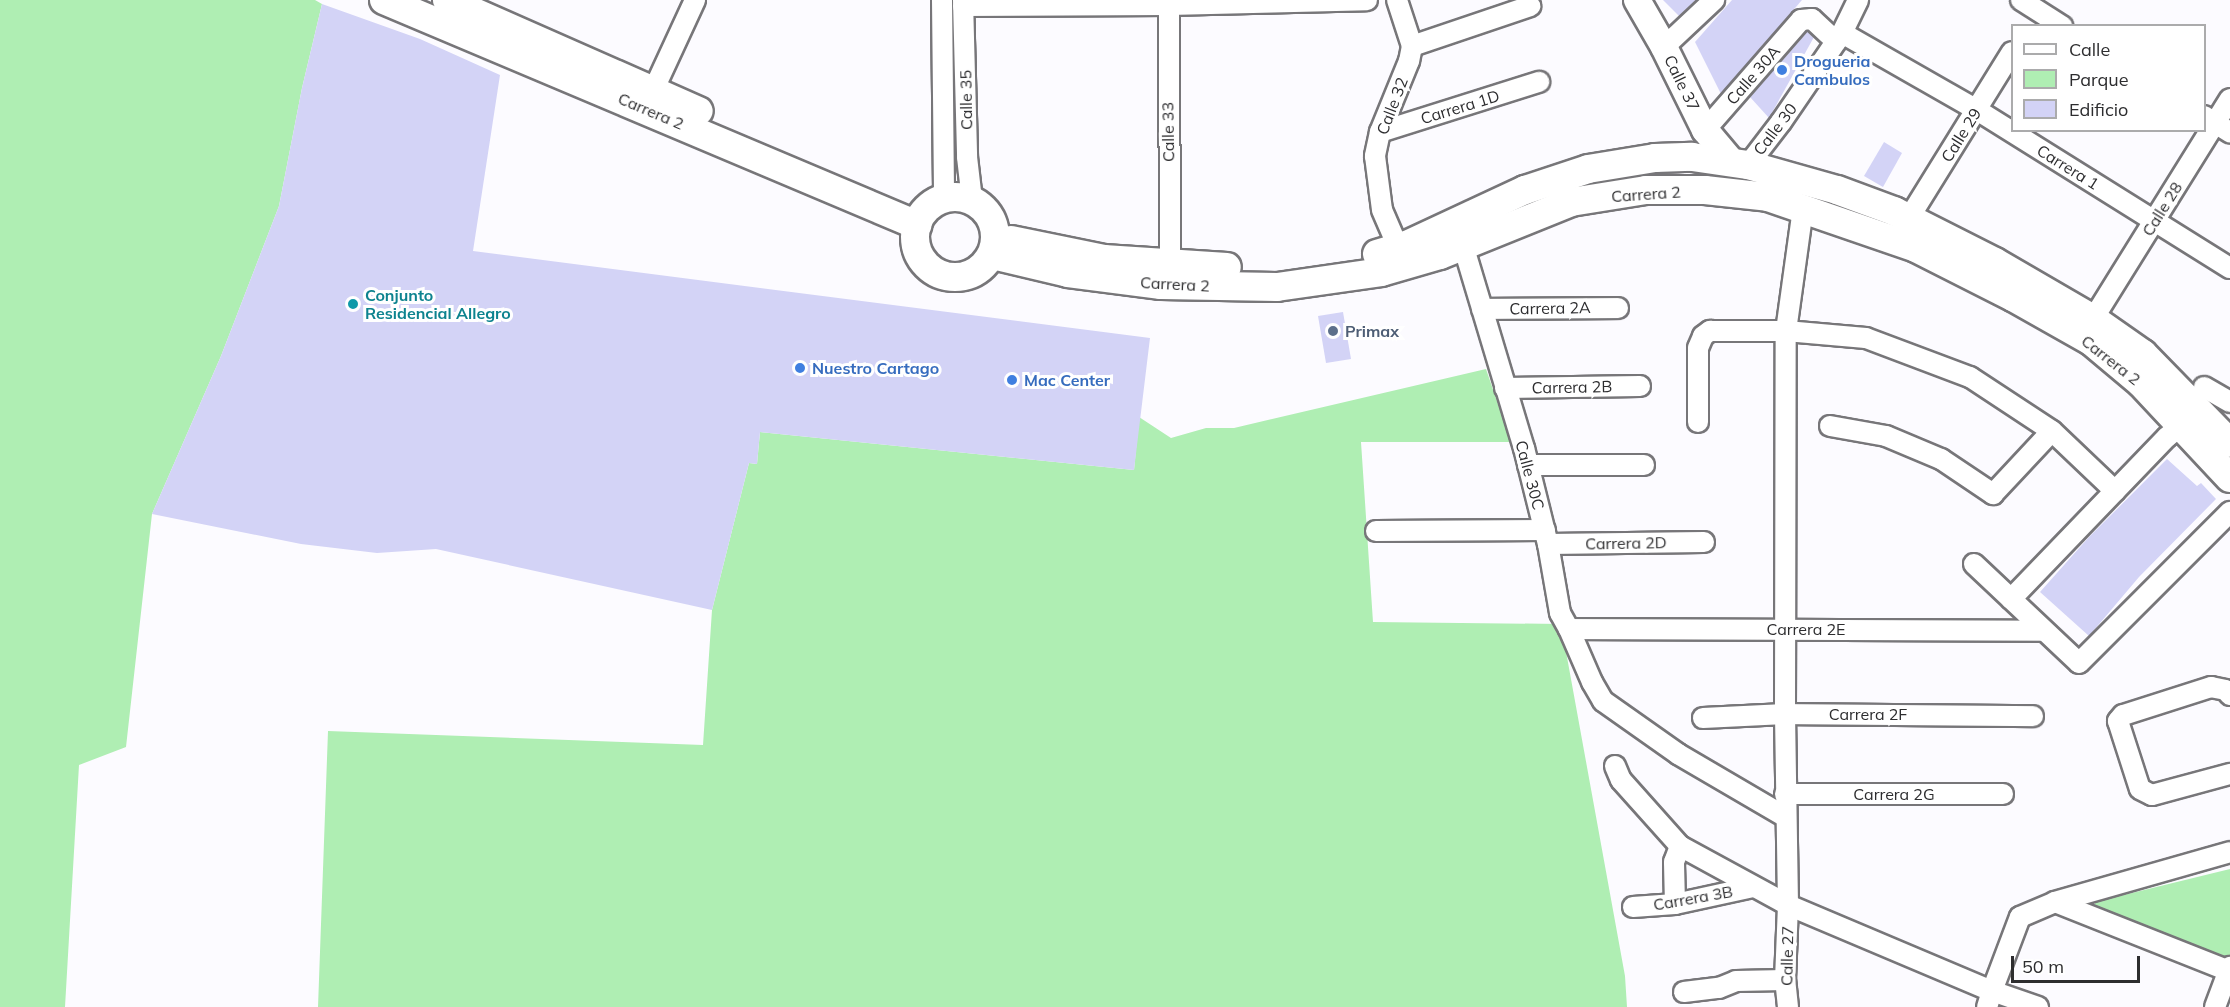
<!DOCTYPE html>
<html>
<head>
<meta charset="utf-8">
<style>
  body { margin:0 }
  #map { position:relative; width:2230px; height:1007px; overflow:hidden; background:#fcfbff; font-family:Mulish,sans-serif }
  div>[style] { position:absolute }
  .green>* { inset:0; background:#afeeb3 }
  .building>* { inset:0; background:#d3d3f6 }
  .roads { filter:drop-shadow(2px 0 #777679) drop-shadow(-2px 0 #777679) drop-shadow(0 2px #777679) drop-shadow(0 -2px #777679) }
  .minor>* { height:20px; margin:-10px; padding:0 10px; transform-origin:10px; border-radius:10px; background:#fff }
  .tertiary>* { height:26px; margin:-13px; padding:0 13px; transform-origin:13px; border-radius:13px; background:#fff }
  .secondary>* { height:28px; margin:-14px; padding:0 14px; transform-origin:14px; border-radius:14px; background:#fff }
  .secondary>.ring { margin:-14px; padding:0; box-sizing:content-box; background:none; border:28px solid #fff; border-radius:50% }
  .dots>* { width:16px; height:16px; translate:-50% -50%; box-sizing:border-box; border:3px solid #fff; border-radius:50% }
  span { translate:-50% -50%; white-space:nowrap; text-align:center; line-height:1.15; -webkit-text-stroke:6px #fff; paint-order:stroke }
  .shop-label { font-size:16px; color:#366cbe; font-weight:700 }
  .left { translate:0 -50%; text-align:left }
  .street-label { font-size:16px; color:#2d2d2f }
  .culture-label { font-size:16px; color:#0d838f; font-weight:700 }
  .service-label { font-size:16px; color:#4e5e75; font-weight:700 }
  .legend { position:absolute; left:2011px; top:24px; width:195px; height:108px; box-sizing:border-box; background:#fff; border:2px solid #ababac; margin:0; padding:8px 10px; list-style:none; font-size:18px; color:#2d2d2f }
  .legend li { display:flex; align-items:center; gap:12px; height:30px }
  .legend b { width:30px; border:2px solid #ababac }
  .scale { position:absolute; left:2011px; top:956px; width:129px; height:27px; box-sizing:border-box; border:3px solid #2d2d2f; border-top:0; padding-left:8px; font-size:18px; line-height:21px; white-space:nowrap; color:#2d2d2f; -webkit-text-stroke:4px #fff; paint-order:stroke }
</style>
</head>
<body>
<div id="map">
  <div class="green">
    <div style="clip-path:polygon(0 0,315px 0,322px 4px,302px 88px,279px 206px,221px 356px,152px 514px,126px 747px,79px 765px,65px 1007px,0 1007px)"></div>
    <div style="clip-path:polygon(1486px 369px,1511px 442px,1361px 442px,1373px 622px,1561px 624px,1625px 976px,1627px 1007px,318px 1007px,328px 731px,703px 745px,712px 610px,749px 463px,757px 464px,760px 432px,1134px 470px,1139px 417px,1171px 438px,1206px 428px,1234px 428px)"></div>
    <div style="clip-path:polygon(2230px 869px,2230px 955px,2228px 962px,2094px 911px,2095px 902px)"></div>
  </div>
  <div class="building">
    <div style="clip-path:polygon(1663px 0,1696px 0,1679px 16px)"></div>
    <div style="clip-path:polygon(1732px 0,1802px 0,1721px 94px,1695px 42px)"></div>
    <div style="clip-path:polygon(322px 4px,420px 39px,500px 75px,473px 251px,1150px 338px,1134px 470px,760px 432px,757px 464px,749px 463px,712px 610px,436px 549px,377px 553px,301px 544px,152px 514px,221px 356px,279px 206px,302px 88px)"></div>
    <div style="clip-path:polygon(1808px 31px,1814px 37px,1769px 118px,1750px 97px)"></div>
    <div style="clip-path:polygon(1884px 142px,1902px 153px,1883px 187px,1864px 176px)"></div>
    <div style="clip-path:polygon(1343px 312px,1351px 359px,1326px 363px,1318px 316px)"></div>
    <div style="clip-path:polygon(2167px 459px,2197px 486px,2201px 483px,2216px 499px,2139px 577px,2089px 636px,2040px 592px,2089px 537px)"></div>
  </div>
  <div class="roads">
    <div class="minor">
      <div style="left:942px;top:0;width:199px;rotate:89.4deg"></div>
      <div style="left:963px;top:0;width:157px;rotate:88.5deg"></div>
      <div style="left:967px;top:157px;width:43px;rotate:83.4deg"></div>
      <div style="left:1169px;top:0;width:265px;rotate:89.8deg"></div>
      <div style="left:1397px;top:0;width:48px;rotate:71.9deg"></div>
      <div style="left:1412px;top:46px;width:15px;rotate:101deg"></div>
      <div style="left:1409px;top:61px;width:77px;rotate:112.2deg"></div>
      <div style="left:1380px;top:132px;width:25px;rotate:102deg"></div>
      <div style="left:1375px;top:156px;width:54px;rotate:82.6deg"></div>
      <div style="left:1382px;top:210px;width:40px;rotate:66.6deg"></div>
      <div style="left:2021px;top:0;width:49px;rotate:32.4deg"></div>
      <div style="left:963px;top:6px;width:206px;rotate:-0.3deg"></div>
      <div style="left:1169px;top:5px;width:198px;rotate:-1.4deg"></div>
      <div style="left:1842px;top:33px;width:155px;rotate:29.7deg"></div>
      <div style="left:1977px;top:110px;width:298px;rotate:32deg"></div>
      <div style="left:1412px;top:46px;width:125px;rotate:-18.7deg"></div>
      <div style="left:1664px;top:47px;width:69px;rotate:-43.2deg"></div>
      <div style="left:653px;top:91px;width:100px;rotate:-65.2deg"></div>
      <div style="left:2204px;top:116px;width:31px;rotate:32deg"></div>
      <div style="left:1705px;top:130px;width:146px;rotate:-48.9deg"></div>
      <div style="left:1801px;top:20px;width:11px;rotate:-5deg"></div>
      <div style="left:1812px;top:19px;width:33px;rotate:43deg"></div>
      <div style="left:1380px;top:132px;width:167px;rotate:-17.5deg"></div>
      <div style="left:1748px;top:165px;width:54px;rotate:-52.5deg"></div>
      <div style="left:1781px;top:122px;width:108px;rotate:-55.6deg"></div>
      <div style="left:1842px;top:33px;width:37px;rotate:-64deg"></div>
      <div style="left:1909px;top:218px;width:195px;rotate:-58.2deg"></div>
      <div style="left:1463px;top:245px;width:212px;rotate:73.3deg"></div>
      <div style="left:1524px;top:448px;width:99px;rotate:76deg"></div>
      <div style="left:1548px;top:544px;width:70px;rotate:80.1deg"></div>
      <div style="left:1560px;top:613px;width:18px;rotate:61deg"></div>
      <div style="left:1569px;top:629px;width:58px;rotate:66.5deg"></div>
      <div style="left:1592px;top:682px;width:22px;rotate:60deg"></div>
      <div style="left:1603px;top:701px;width:92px;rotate:35.2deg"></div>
      <div style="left:1678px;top:754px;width:125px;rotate:30.3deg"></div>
      <div style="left:1482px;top:309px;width:136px;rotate:-0.4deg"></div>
      <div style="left:2093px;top:319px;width:259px;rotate:-58.1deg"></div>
      <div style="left:2204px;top:387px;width:30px;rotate:30deg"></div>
      <div style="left:1505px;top:388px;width:135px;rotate:-0.8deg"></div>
      <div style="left:1698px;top:422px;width:74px;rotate:-90deg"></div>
      <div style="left:1698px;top:348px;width:13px;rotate:-67deg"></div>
      <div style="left:1703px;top:336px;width:9px;rotate:-36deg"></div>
      <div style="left:1710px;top:331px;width:76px"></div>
      <div style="left:1786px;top:331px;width:80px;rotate:5deg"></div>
      <div style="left:1866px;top:338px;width:111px;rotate:20.6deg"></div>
      <div style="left:1970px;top:377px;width:98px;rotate:33.4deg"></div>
      <div style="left:2052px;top:431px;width:87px;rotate:43.6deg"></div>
      <div style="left:1830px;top:426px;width:57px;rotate:10.1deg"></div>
      <div style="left:1886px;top:436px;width:60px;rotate:22.7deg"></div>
      <div style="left:1941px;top:459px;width:63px;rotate:33.9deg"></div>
      <div style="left:1993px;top:494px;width:86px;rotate:-46.9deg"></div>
      <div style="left:1528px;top:465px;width:116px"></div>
      <div style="left:1376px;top:531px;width:169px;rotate:-0.3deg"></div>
      <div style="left:1548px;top:544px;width:156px;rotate:-0.7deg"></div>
      <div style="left:1974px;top:564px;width:144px;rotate:43.3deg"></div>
      <div style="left:2079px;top:663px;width:214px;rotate:-45deg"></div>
      <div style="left:2011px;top:599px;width:225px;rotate:-46.1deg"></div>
      <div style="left:2167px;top:437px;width:19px;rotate:-39deg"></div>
      <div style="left:1569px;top:629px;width:473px;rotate:0.2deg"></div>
      <div style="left:2230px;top:695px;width:6px;rotate:-129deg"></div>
      <div style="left:2226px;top:690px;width:15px;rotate:-169deg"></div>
      <div style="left:2211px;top:687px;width:92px;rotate:162.3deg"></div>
      <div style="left:2123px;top:715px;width:8px;rotate:130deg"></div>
      <div style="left:2118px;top:721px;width:71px;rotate:72.1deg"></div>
      <div style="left:2140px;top:789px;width:13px;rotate:27deg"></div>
      <div style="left:2152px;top:795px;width:81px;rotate:-15.1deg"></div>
      <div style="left:1703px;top:718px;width:82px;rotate:-2.8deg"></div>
      <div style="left:1785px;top:714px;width:248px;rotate:0.5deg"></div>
      <div style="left:1615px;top:766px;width:15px;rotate:67deg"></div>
      <div style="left:1621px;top:780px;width:89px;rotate:48.2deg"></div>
      <div style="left:1680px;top:846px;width:123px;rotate:28.6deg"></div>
      <div style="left:1788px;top:905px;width:221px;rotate:22.9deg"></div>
      <div style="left:1992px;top:991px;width:17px;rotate:107deg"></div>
      <div style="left:1785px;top:794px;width:218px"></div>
      <div style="left:2055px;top:902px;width:187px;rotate:21.6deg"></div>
      <div style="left:1675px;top:904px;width:42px;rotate:-91.4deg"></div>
      <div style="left:1674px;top:862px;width:17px;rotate:-69deg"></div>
      <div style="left:1633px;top:907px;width:42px;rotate:-4.1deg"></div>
      <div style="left:1675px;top:904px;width:80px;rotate:-12.3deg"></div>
      <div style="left:1684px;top:992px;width:35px;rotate:-7deg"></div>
      <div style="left:1719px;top:988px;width:18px;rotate:-22deg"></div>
      <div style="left:1736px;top:981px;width:49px;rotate:-1.2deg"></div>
      <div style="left:1788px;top:1007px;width:27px;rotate:-96deg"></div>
      <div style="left:1785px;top:980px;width:75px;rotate:-87.7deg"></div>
      <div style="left:1788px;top:905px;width:191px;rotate:-90.9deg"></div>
      <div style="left:1785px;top:714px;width:383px;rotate:-89.9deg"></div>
      <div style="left:1786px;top:331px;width:124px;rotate:-82.1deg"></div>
      <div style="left:2038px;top:1007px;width:49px;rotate:-160.8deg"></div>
      <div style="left:1992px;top:991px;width:79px;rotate:-69.3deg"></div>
      <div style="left:2020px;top:917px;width:38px;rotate:-23deg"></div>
      <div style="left:2055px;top:902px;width:182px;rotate:-15.9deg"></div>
      <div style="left:2215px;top:1007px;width:43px;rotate:-69.4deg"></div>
    </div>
    <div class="tertiary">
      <div style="left:1637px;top:0;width:54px;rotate:60.1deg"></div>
      <div style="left:1664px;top:47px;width:93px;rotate:63.7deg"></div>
      <div style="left:1705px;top:130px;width:42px;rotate:49.8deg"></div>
    </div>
    <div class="secondary">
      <div style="left:384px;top:0;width:579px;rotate:22.89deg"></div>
      <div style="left:447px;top:0;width:275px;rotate:23.8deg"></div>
      <div class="ring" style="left:915px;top:197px;width:52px;height:52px"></div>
      <div style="left:1011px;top:240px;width:95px;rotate:11.5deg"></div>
      <div style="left:1104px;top:259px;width:123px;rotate:3.7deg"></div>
      <div style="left:1377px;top:254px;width:34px;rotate:-17deg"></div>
      <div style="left:1409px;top:244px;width:128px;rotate:-25deg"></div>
      <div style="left:1525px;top:190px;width:66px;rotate:-18.4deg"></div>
      <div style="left:1588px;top:169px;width:68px;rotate:-9.3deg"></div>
      <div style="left:1655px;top:158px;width:37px;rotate:-2deg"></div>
      <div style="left:1692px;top:157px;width:57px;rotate:8.1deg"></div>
      <div style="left:1748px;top:165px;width:92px;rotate:15.7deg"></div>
      <div style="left:1837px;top:190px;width:61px;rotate:20.2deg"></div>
      <div style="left:1894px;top:211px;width:113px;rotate:26.8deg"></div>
      <div style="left:1995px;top:262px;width:113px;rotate:30.2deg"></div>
      <div style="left:2093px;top:319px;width:61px;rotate:35deg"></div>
      <div style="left:2143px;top:354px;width:124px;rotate:45.7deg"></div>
      <div style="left:992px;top:255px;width:78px;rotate:13.3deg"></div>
      <div style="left:1068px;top:273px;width:94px;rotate:7.4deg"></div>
      <div style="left:1161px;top:285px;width:116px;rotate:1deg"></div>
      <div style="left:1277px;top:287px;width:105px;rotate:-8.2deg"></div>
      <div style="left:1381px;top:272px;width:61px;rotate:-16.1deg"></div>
      <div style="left:1440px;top:255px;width:141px;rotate:-22deg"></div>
      <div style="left:1571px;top:202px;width:76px;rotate:-9.1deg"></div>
      <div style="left:1646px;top:190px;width:59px"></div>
      <div style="left:1705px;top:190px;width:63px;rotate:6.3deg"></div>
      <div style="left:1768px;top:197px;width:157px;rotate:19deg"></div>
      <div style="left:1916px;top:248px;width:109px;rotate:26.8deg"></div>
      <div style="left:2013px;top:297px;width:90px;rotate:29.4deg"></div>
      <div style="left:2091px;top:341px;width:65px;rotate:40deg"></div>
      <div style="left:2141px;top:383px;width:130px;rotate:46.9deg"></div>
    </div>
  </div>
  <div class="dots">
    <div style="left:1782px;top:70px;background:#3f7fe0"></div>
    <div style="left:353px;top:304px;background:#0f9aa8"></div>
    <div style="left:1333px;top:331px;background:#5c6f8a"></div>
    <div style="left:800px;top:368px;background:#3f7fe0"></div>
    <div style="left:1012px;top:380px;background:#3f7fe0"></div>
  </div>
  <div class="shop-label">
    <span class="left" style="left:1794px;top:70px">Drogueria<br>Cambulos</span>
    <span class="left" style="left:812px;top:368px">Nuestro Cartago</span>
    <span class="left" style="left:1024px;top:380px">Mac Center</span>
  </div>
  <div class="street-label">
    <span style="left:1753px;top:75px;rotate:-49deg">Calle 30A</span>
    <span style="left:1682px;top:83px;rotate:64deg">Calle 37</span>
    <span style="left:966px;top:100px;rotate:-91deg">Calle 35</span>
    <span style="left:1392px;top:106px;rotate:-69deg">Calle 32</span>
    <span style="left:1460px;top:107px;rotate:-17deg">Carrera 1D</span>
    <span style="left:651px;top:111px;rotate:23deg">Carrera 2</span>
    <span style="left:1775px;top:129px;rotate:-53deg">Calle 30</span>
    <span style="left:1168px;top:132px;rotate:-91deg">Calle 33</span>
    <span style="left:1961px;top:135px;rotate:-58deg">Calle 29</span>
    <span style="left:2068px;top:167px;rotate:32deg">Carrera 1</span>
    <span style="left:1646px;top:194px;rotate:-4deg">Carrera 2</span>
    <span style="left:2162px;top:209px;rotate:-58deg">Calle 28</span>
    <span style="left:1175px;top:284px;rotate:3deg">Carrera 2</span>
    <span style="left:1550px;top:308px;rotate:-1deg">Carrera 2A</span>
    <span style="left:2111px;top:360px;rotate:38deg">Carrera 2</span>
    <span style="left:1572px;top:387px;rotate:-1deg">Carrera 2B</span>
    <span style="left:1530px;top:475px;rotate:75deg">Calle 30C</span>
    <span style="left:1626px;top:543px;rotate:-1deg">Carrera 2D</span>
    <span style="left:1806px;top:629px">Carrera 2E</span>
    <span style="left:1868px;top:714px">Carrera 2F</span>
    <span style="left:1894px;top:794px">Carrera 2G</span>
    <span style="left:1693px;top:898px;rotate:-10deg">Carrera 3B</span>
    <span style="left:1787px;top:956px;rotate:-89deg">Calle 27</span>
  </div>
  <div class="culture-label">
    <span class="left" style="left:365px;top:304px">Conjunto<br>Residencial Allegro</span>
  </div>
  <div class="service-label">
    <span class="left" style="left:1345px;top:331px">Primax</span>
  </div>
  <ul class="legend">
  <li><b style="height:8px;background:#fff"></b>Calle</li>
  <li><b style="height:16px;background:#afeeb3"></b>Parque</li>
  <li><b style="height:16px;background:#d3d3f6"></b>Edificio</li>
  </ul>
  <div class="scale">50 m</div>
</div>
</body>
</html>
